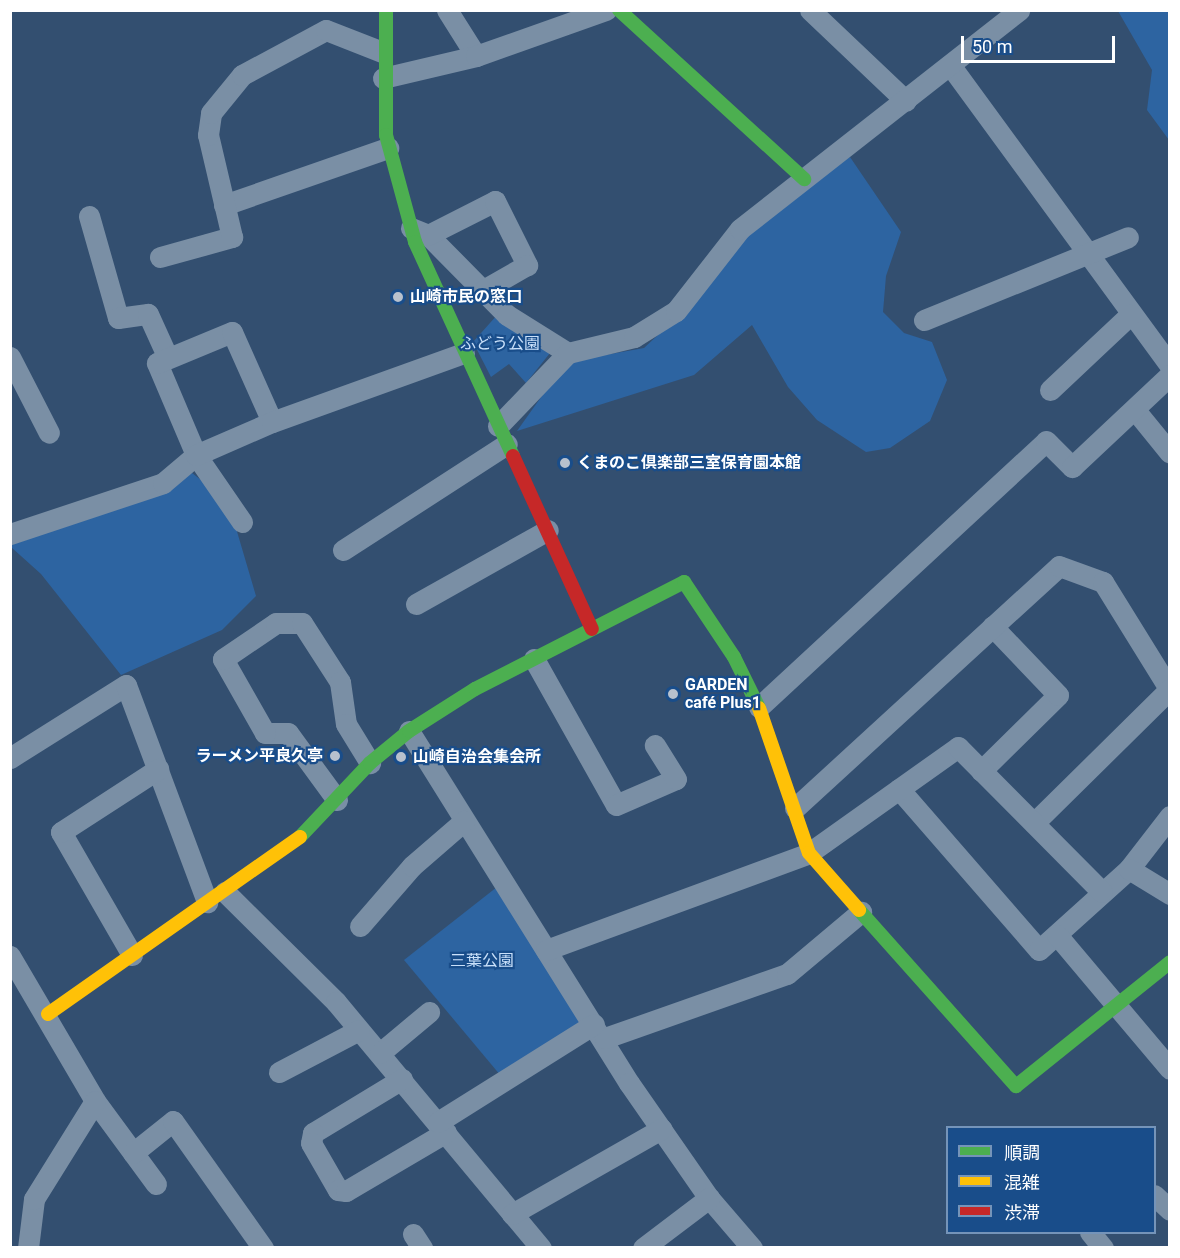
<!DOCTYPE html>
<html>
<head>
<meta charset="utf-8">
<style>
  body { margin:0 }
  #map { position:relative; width:1180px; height:1258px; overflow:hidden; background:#334f70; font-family:Roboto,"Noto Sans JP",sans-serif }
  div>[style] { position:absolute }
  .green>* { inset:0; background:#2d64a1 }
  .street>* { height:21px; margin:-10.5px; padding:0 10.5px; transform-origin:10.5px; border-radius:10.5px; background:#7a8fa5 }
  .fast>* { height:14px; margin:-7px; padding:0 7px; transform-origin:7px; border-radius:7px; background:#4caf50 }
  .slow>* { height:14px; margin:-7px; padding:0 7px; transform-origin:7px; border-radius:7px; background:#ffc107 }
  .jam>* { height:14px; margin:-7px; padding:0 7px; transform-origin:7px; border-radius:7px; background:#c62828 }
  .dots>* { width:16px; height:16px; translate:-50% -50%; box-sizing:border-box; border:3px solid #194d8a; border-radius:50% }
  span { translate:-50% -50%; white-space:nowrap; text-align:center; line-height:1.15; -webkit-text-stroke:4.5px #194d8a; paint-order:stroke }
  .poi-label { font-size:16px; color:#fff; font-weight:700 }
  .left { translate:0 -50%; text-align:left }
  .right { translate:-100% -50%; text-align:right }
  .park-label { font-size:16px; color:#c9e0fa }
  .frame { position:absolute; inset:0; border:12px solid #fff; pointer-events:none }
  .legend { position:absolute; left:946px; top:1126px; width:210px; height:108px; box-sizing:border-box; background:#194d8a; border:2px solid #7594b9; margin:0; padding:8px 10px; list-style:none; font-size:18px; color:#fff }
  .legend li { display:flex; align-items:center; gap:12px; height:30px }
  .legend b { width:30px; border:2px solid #7594b9 }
  .scale { position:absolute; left:961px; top:36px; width:154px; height:27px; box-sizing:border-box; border:3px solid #fff; border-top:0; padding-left:8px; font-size:18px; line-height:21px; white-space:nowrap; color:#fff; -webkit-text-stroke:4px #194d8a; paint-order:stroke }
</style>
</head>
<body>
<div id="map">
  <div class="green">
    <div style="clip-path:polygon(1118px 11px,1169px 11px,1169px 140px,1147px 110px,1152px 70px)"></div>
    <div style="clip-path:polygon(850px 157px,901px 232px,886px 276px,883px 312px,904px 333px,932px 342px,947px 380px,930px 421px,890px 448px,866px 452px,817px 420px,788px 387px,752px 325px,694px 375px,517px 431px,566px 362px,644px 348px,703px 293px,747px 233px,796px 189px)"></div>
    <div style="clip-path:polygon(498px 314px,550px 353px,526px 383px,509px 364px,491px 377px,473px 342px)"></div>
    <div style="clip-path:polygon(192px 473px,228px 501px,256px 596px,222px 630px,121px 675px,41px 574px,11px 547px,11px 538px,66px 525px)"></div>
    <div style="clip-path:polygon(497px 887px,582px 1025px,501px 1076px,404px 960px)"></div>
  </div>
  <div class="street">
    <div style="left:447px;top:10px;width:54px;rotate:57.8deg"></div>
    <div style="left:810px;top:10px;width:132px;rotate:43.5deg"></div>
    <div style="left:950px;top:65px;width:373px;rotate:53.8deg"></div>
    <div style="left:383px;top:78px;width:96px;rotate:-13.3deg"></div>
    <div style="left:476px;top:56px;width:138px;rotate:-19.5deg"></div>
    <div style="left:224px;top:205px;width:174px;rotate:-19.2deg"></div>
    <div style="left:89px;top:216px;width:106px;rotate:74.1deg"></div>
    <div style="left:118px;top:318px;width:30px;rotate:-8deg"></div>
    <div style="left:148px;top:314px;width:48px;rotate:65.6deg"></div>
    <div style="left:411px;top:228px;width:18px;rotate:22deg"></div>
    <div style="left:428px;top:235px;width:112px;rotate:45.4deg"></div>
    <div style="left:507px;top:315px;width:72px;rotate:31.9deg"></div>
    <div style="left:428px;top:235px;width:75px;rotate:-26.9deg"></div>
    <div style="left:495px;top:201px;width:72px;rotate:63.4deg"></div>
    <div style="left:527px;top:265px;width:48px;rotate:150.3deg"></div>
    <div style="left:160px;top:257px;width:75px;rotate:-15.5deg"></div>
    <div style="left:232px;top:237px;width:105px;rotate:-103.2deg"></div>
    <div style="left:208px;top:135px;width:22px;rotate:-82deg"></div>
    <div style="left:211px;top:113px;width:49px;rotate:-50.8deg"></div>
    <div style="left:242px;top:75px;width:95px;rotate:-28.2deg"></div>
    <div style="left:326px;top:30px;width:60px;rotate:21.4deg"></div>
    <div style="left:924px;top:320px;width:220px;rotate:-22.1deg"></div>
    <div style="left:10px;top:357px;width:85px;rotate:62.8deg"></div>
    <div style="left:1050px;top:390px;width:110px;rotate:-43.2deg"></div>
    <div style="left:1135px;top:410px;width:55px;rotate:50.9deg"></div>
    <div style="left:498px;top:426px;width:101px;rotate:-46.2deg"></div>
    <div style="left:568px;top:353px;width:68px;rotate:-13.6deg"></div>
    <div style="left:634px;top:337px;width:49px;rotate:-31.8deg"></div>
    <div style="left:676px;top:311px;width:104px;rotate:-52deg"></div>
    <div style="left:740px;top:229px;width:355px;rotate:-38.1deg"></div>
    <div style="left:242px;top:522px;width:81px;rotate:-124.5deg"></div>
    <div style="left:196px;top:455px;width:100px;rotate:-113deg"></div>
    <div style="left:157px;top:363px;width:81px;rotate:-22.5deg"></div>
    <div style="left:232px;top:332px;width:98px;rotate:66deg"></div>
    <div style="left:10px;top:534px;width:161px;rotate:-18.4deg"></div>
    <div style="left:163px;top:483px;width:43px;rotate:-40.3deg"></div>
    <div style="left:196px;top:455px;width:83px;rotate:-23.5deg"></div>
    <div style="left:272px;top:422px;width:204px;rotate:-19.8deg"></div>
    <div style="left:343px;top:550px;width:195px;rotate:-32.9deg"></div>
    <div style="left:416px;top:604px;width:151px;rotate:-29.3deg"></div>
    <div style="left:534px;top:659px;width:167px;rotate:60.7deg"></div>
    <div style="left:616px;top:805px;width:65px;rotate:-23.4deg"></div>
    <div style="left:676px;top:779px;width:40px;rotate:-122deg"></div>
    <div style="left:759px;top:707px;width:391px;rotate:-42.8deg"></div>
    <div style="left:1046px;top:441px;width:37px;rotate:45deg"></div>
    <div style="left:1072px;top:467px;width:134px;rotate:-43.2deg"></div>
    <div style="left:409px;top:731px;width:415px;rotate:58deg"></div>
    <div style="left:629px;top:1083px;width:140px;rotate:55.2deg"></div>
    <div style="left:709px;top:1198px;width:66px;rotate:49.3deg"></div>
    <div style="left:10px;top:758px;width:137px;rotate:-32.2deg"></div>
    <div style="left:126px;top:685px;width:232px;rotate:69.5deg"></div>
    <div style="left:981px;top:771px;width:108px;rotate:-44.6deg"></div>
    <div style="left:1058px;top:695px;width:95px;rotate:-133.7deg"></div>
    <div style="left:899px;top:789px;width:213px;rotate:49deg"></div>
    <div style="left:1039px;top:950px;width:121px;rotate:-42deg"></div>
    <div style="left:1129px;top:869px;width:67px;rotate:-52.3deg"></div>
    <div style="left:337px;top:800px;width:83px;rotate:-126.2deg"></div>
    <div style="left:288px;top:733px;width:23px;rotate:180deg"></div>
    <div style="left:265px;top:733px;width:85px;rotate:-119.6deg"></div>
    <div style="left:223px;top:659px;width:64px;rotate:-34.2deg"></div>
    <div style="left:276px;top:623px;width:26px"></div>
    <div style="left:302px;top:623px;width:70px;rotate:57.2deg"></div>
    <div style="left:340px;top:682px;width:42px;rotate:81.9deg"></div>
    <div style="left:346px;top:724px;width:46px;rotate:58.4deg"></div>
    <div style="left:795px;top:808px;width:358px;rotate:-42.5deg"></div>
    <div style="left:1059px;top:566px;width:47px;rotate:20deg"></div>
    <div style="left:1103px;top:582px;width:127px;rotate:58.2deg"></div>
    <div style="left:1034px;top:823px;width:190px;rotate:-44.6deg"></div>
    <div style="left:1129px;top:869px;width:48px;rotate:31.4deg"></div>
    <div style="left:225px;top:892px;width:156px;rotate:44.7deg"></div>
    <div style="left:336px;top:1002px;width:320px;rotate:50.2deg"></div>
    <div style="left:360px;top:926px;width:79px;rotate:-49.1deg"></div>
    <div style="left:412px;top:866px;width:69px;rotate:-40.9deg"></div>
    <div style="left:1057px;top:935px;width:175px;rotate:49.9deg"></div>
    <div style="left:546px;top:950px;width:280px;rotate:-20.2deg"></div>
    <div style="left:809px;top:853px;width:183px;rotate:-35.4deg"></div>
    <div style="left:958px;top:747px;width:204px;rotate:45.2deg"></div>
    <div style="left:132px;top:955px;width:142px;rotate:-120deg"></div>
    <div style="left:61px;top:832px;width:116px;rotate:-33deg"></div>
    <div style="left:10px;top:956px;width:168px;rotate:59.6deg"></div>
    <div style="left:95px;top:1101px;width:103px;rotate:53.7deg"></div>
    <div style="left:605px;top:1038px;width:193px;rotate:-19.4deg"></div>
    <div style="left:787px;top:974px;width:97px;rotate:-40deg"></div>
    <div style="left:380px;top:1053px;width:64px;rotate:-39.9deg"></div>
    <div style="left:279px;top:1072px;width:90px;rotate:-27.7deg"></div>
    <div style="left:402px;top:1079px;width:104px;rotate:148.8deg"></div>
    <div style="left:313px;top:1133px;width:10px;rotate:101deg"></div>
    <div style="left:311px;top:1143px;width:54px;rotate:60.1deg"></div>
    <div style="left:338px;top:1190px;width:8px;rotate:7deg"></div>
    <div style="left:346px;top:1191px;width:116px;rotate:-30.5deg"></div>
    <div style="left:438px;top:1122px;width:184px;rotate:-32.1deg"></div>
    <div style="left:133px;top:1153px;width:51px;rotate:-38.7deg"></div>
    <div style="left:173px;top:1121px;width:156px;rotate:54.7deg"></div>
    <div style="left:1154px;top:1195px;width:22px;rotate:43deg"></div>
    <div style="left:512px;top:1214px;width:172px;rotate:-29.7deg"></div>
    <div style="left:1090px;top:1232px;width:21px;rotate:51deg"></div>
    <div style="left:413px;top:1234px;width:17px;rotate:57deg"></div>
    <div style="left:28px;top:1248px;width:49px;rotate:-83deg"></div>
    <div style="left:34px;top:1199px;width:115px;rotate:-58.1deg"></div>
    <div style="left:643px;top:1248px;width:83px;rotate:-37.1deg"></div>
  </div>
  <div class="fast">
    <div style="left:386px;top:10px;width:125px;rotate:90deg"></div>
    <div style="left:386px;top:135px;width:111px;rotate:74.8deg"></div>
    <div style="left:415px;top:242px;width:235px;rotate:65.4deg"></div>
    <div style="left:619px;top:10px;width:251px;rotate:42.4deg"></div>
    <div style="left:300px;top:837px;width:102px;rotate:-46.6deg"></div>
    <div style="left:370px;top:763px;width:50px;rotate:-39.4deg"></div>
    <div style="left:409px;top:731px;width:78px;rotate:-32.5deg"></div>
    <div style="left:475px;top:689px;width:235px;rotate:-27.1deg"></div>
    <div style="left:684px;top:582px;width:90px;rotate:56.3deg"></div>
    <div style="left:734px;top:657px;width:57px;rotate:63.9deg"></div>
    <div style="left:859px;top:910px;width:236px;rotate:48.3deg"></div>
    <div style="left:1016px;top:1086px;width:198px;rotate:-38.8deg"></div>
  </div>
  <div class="slow">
    <div style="left:759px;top:708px;width:153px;rotate:71deg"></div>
    <div style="left:809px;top:853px;width:76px;rotate:48.7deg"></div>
    <div style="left:48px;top:1014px;width:308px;rotate:-35.1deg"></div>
  </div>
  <div class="jam">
    <div style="left:513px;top:456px;width:190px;rotate:65.5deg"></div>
  </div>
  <div class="dots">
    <div style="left:398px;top:297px;background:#b8c1cd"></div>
    <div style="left:565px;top:463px;background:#b8c1cd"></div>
    <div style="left:673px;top:694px;background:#b8c1cd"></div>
    <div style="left:335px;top:756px;background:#b8c1cd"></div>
    <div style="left:401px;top:757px;background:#b8c1cd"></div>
  </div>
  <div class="poi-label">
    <span class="left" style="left:410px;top:297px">山崎市民の窓口</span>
    <span class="left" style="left:577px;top:463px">くまのこ倶楽部三室保育園本館</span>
    <span class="left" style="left:685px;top:694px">GARDEN<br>café Plus1</span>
    <span class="right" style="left:323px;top:756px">ラーメン平良久亭</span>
    <span class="left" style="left:413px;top:757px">山崎自治会集会所</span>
  </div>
  <div class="park-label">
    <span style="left:500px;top:344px">ふどう公園</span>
    <span style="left:482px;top:961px">三葉公園</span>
  </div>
  <div class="frame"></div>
  <ul class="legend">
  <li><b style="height:8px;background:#4caf50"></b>順調</li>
  <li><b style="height:8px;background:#ffc107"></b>混雑</li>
  <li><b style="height:8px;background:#c62828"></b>渋滞</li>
  </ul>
  <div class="scale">50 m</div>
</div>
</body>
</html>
